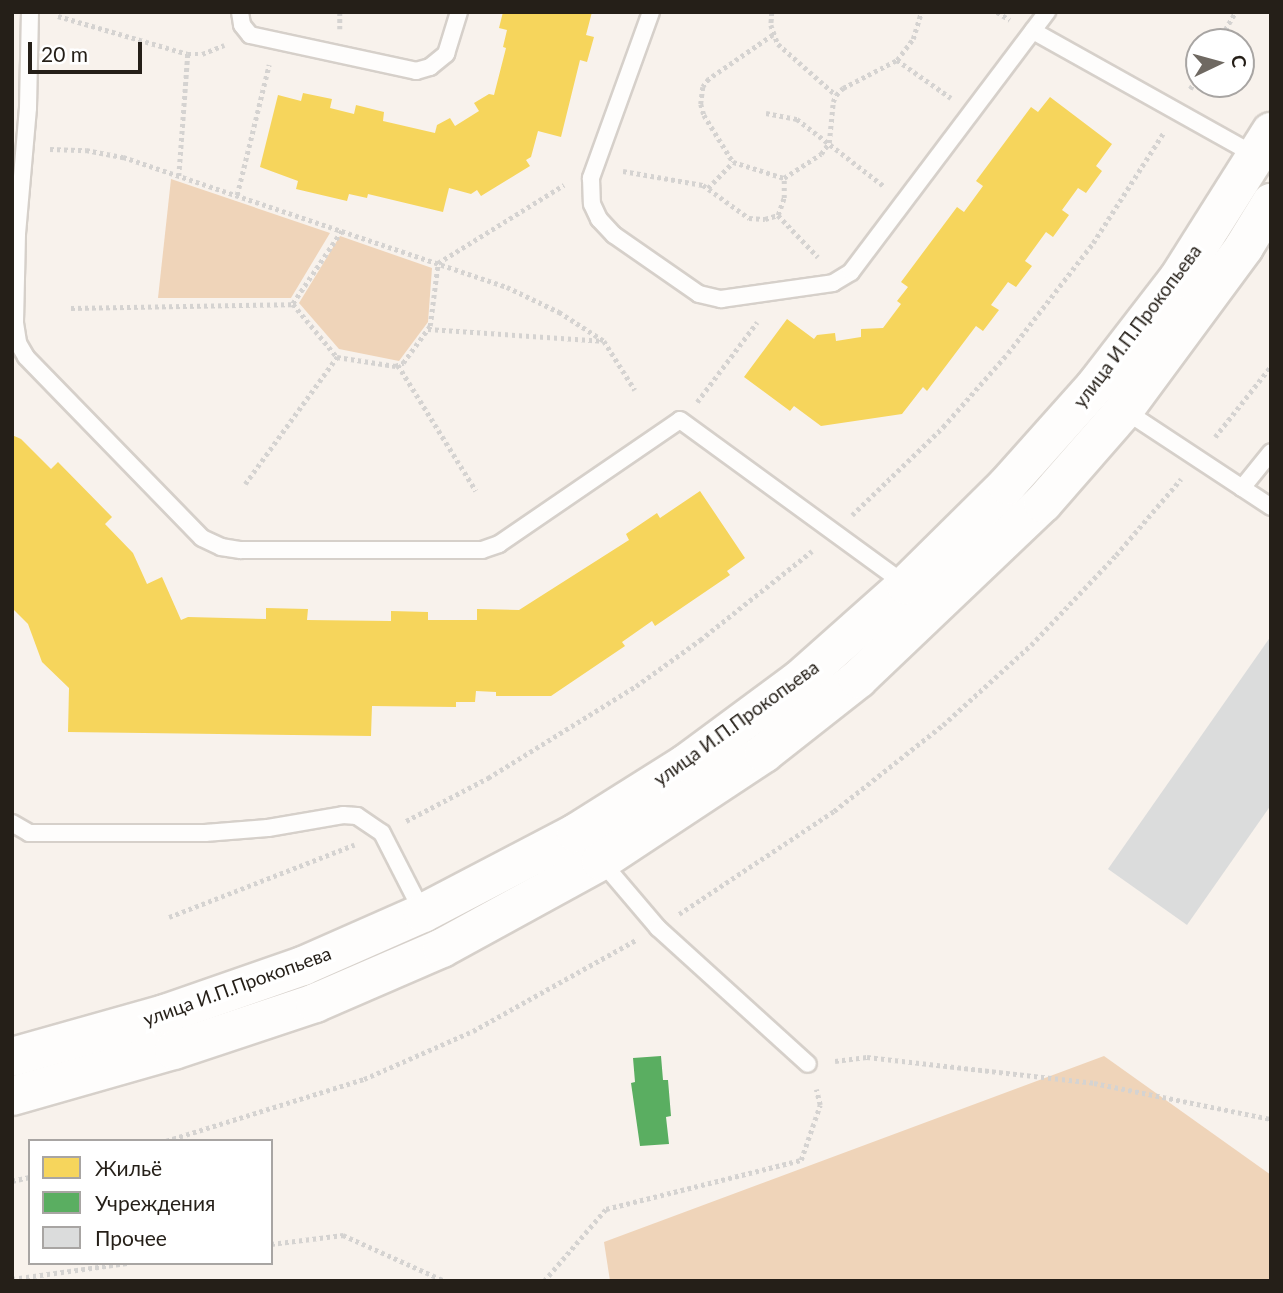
<!DOCTYPE html>
<html>
<head>
<meta charset="utf-8">
<style>
  body { margin:0 }
  #map { position:relative; width:1283px; height:1293px; overflow:hidden; background:#f8f2ec; font-family:Lato,sans-serif }
  div>[style] { position:absolute }
  .green>* { inset:0; background:#efd4b9 }
  .homes>* { inset:0; background:#f6d55c }
  .public>* { inset:0; background:#5aae61 }
  .building>* { inset:0; background:#dbdcdc }
  .path>* { height:4.5px; margin-top:-2.25px; transform-origin:0; background:repeating-linear-gradient(90deg,#d5d3d1 0 3.5px,transparent 0 7px) }
  .roads { filter:drop-shadow(2px 0 #d6d0ca) drop-shadow(-2px 0 #d6d0ca) drop-shadow(0 2px #d6d0ca) drop-shadow(0 -2px #d6d0ca) }
  .service>* { height:16px; margin:-8px; padding:0 8px; transform-origin:8px; border-radius:8px; background:#fefdfc }
  .tertiary>* { height:38px; margin:-19px; padding:0 19px; transform-origin:19px; border-radius:19px; background:#fefdfc }
  span { translate:-50% -50%; white-space:nowrap; text-align:center; line-height:1.15; -webkit-text-stroke:7px #fff; paint-order:stroke }
  .street-label { font-size:19px; color:#251f18 }
  .frame { position:absolute; inset:0; border:14px solid #251f18; pointer-events:none }
  .legend { position:absolute; left:28px; top:1139px; width:245px; height:126px; box-sizing:border-box; background:#fff; border:2px solid #a8a5a3; margin:0; padding:9px 12px; list-style:none; font-size:21px; color:#251f18 }
  .legend li { display:flex; align-items:center; gap:14px; height:35px }
  .legend b { width:35px; border:2px solid #a8a5a3 }
  .north { position:absolute; left:1185px; top:28px; width:70px; height:70px; box-sizing:border-box; background:#fff; border:2px solid #a8a5a3; border-radius:50%; rotate:85deg; font-size:19px; font-weight:700; line-height:28px; text-align:center; color:#251f18 }
  .north::after { content:''; display:block; margin:auto; width:24px; height:32px; background:#6f6962; clip-path:polygon(50% 0,100% 100%,50% 72%,0 100%) }
  .scale { position:absolute; left:28px; top:42px; width:114px; height:32px; box-sizing:border-box; border:4px solid #251f18; border-top:0; padding-left:9px; font-size:21px; line-height:24px; white-space:nowrap; color:#251f18; -webkit-text-stroke:5px #fff; paint-order:stroke }
</style>
</head>
<body>
<div id="map">
  <div class="green">
    <div style="clip-path:polygon(171px 179px,330px 233px,291px 298px,158px 298px)"></div>
    <div style="clip-path:polygon(340px 236px,432px 268px,428px 322px,399px 361px,339px 349px,299px 303px)"></div>
    <div style="clip-path:polygon(1104px 1056px,1271px 1175px,1271px 1281px,610px 1281px,604px 1242px)"></div>
  </div>
  <div class="homes">
    <div style="clip-path:polygon(503px 12px,592px 12px,586px 35px,594px 37px,587px 62px,580px 60px,561px 137px,538px 131px,531px 157px,526px 160px,530px 166px,481px 196px,477px 190px,471px 194px,449px 188px,443px 212px,368px 194px,367px 198px,349px 194px,347px 201px,296px 189px,298px 181px,260px 167px,278px 95px,301px 101px,303px 93px,332px 99px,330px 108px,354px 114px,356px 105px,384px 112px,383px 121px,435px 133px,437px 125px,450px 118px,455px 126px,479px 111px,474px 103px,489px 94px,494px 95px,506px 48px,503px 47px,507px 30px,499px 28px)"></div>
    <div style="clip-path:polygon(1050px 97px,1112px 144px,1096px 166px,1102px 171px,1086px 193px,1078px 188px,1062px 210px,1069px 215px,1053px 237px,1046px 232px,1025px 261px,1032px 266px,1016px 287px,1008px 282px,991px 305px,999px 310px,983px 331px,976px 326px,927px 391px,923px 387px,902px 414px,821px 426px,794px 406px,790px 411px,744px 377px,787px 319px,814px 339px,817px 335px,835px 333px,836px 341px,861px 337px,861px 329px,883px 328px,901px 304px,897px 301px,908px 287px,901px 282px,957px 207px,964px 212px,983px 186px,976px 181px,1031px 107px,1038px 112px)"></div>
    <div style="clip-path:polygon(12px 435px,21px 439px,51px 469px,58px 462px,112px 517px,105px 524px,133px 553px,147px 584px,162px 577px,181px 620px,188px 617px,266px 619px,266px 608px,308px 609px,307px 620px,391px 621px,391px 611px,428px 612px,428px 620px,477px 620px,477px 609px,519px 610px,629px 540px,626px 534px,657px 513px,660px 518px,700px 491px,745px 558px,727px 571px,730px 575px,655px 626px,652px 621px,622px 642px,625px 646px,551px 696px,496px 696px,496px 692px,476px 691px,475px 702px,456px 702px,456px 707px,372px 706px,371px 736px,68px 732px,69px 688px,42px 662px,28px 624px,12px 608px)"></div>
  </div>
  <div class="public">
    <div style="clip-path:polygon(661px 1056px,663px 1080px,668px 1080px,671px 1116px,666px 1117px,669px 1144px,640px 1146px,631px 1083px,635px 1082px,633px 1058px)"></div>
  </div>
  <div class="building">
    <div style="clip-path:polygon(1271px 636px,1271px 805px,1187px 925px,1108px 869px)"></div>
  </div>
  <div class="path">
    <div style="left:340px;top:12px;width:17px;rotate:90deg"></div>
    <div style="left:772px;top:12px;width:13px;rotate:94deg"></div>
    <div style="left:771px;top:25px;width:20px;rotate:70deg"></div>
    <div style="left:778px;top:44px;width:77px;rotate:41.3deg"></div>
    <div style="left:997px;top:12px;width:15px;rotate:32deg"></div>
    <div style="left:58px;top:16px;width:135px;rotate:16.3deg"></div>
    <div style="left:188px;top:54px;width:122px;rotate:94.2deg"></div>
    <div style="left:773px;top:35px;width:78px;rotate:145.5deg"></div>
    <div style="left:709px;top:79px;width:10px;rotate:127deg"></div>
    <div style="left:703px;top:87px;width:17px;rotate:97deg"></div>
    <div style="left:701px;top:104px;width:11px;rotate:75deg"></div>
    <div style="left:704px;top:115px;width:55px;rotate:58.3deg"></div>
    <div style="left:733px;top:162px;width:53px;rotate:17.4deg"></div>
    <div style="left:1218px;top:42px;width:34px;rotate:-60deg"></div>
    <div style="left:188px;top:54px;width:14px"></div>
    <div style="left:202px;top:54px;width:24px;rotate:-22deg"></div>
    <div style="left:897px;top:60px;width:66px;rotate:35.1deg"></div>
    <div style="left:1190px;top:89px;width:17px;rotate:-57deg"></div>
    <div style="left:766px;top:113px;width:32px;rotate:11deg"></div>
    <div style="left:797px;top:119px;width:111px;rotate:37.7deg"></div>
    <div style="left:50px;top:149px;width:36px;rotate:2deg"></div>
    <div style="left:86px;top:150px;width:38px;rotate:11deg"></div>
    <div style="left:123px;top:157px;width:405px;rotate:18.7deg"></div>
    <div style="left:507px;top:287px;width:58px;rotate:25.7deg"></div>
    <div style="left:559px;top:312px;width:54px;rotate:32.8deg"></div>
    <div style="left:604px;top:341px;width:58px;rotate:57.7deg"></div>
    <div style="left:623px;top:171px;width:81px;rotate:9.9deg"></div>
    <div style="left:703px;top:185px;width:57px;rotate:35.7deg"></div>
    <div style="left:749px;top:218px;width:16px;rotate:4deg"></div>
    <div style="left:765px;top:219px;width:14px;rotate:-17deg"></div>
    <div style="left:778px;top:215px;width:18px;rotate:-71deg"></div>
    <div style="left:784px;top:198px;width:20px;rotate:-90deg"></div>
    <div style="left:784px;top:178px;width:44px;rotate:-33deg"></div>
    <div style="left:821px;top:154px;width:14px;rotate:-54deg"></div>
    <div style="left:829px;top:143px;width:41px;rotate:-84.4deg"></div>
    <div style="left:833px;top:102px;width:8px;rotate:-67deg"></div>
    <div style="left:836px;top:95px;width:10px;rotate:-45deg"></div>
    <div style="left:843px;top:88px;width:61px;rotate:-27.4deg"></div>
    <div style="left:897px;top:60px;width:26px;rotate:-53deg"></div>
    <div style="left:913px;top:39px;width:28px;rotate:-73deg"></div>
    <div style="left:708px;top:188px;width:36px;rotate:-46deg"></div>
    <div style="left:237px;top:195px;width:134px;rotate:-76.2deg"></div>
    <div style="left:778px;top:215px;width:58px;rotate:46.4deg"></div>
    <div style="left:342px;top:231px;width:88px;rotate:123.9deg"></div>
    <div style="left:293px;top:304px;width:69px;rotate:50.3deg"></div>
    <div style="left:337px;top:357px;width:59px;rotate:8.8deg"></div>
    <div style="left:395px;top:366px;width:9px;rotate:-21deg"></div>
    <div style="left:403px;top:363px;width:46px;rotate:-53.9deg"></div>
    <div style="left:430px;top:326px;width:64px;rotate:-82.8deg"></div>
    <div style="left:438px;top:263px;width:148px;rotate:-31.8deg"></div>
    <div style="left:71px;top:308px;width:222px;rotate:-1deg"></div>
    <div style="left:428px;top:329px;width:174px;rotate:3.9deg"></div>
    <div style="left:398px;top:365px;width:148px;rotate:58.2deg"></div>
    <div style="left:697px;top:402px;width:100px;rotate:-53.1deg"></div>
    <div style="left:1215px;top:437px;width:90px;rotate:-51.7deg"></div>
    <div style="left:245px;top:484px;width:157px;rotate:-54.1deg"></div>
    <div style="left:852px;top:515px;width:127px;rotate:-44deg"></div>
    <div style="left:943px;top:427px;width:98px;rotate:-48.7deg"></div>
    <div style="left:1008px;top:353px;width:139px;rotate:-52.3deg"></div>
    <div style="left:1093px;top:243px;width:132px;rotate:-57.4deg"></div>
    <div style="left:406px;top:821px;width:93px;rotate:-27.7deg"></div>
    <div style="left:488px;top:778px;width:174px;rotate:-31.9deg"></div>
    <div style="left:636px;top:686px;width:79px;rotate:-35.7deg"></div>
    <div style="left:700px;top:640px;width:143px;rotate:-38.5deg"></div>
    <div style="left:679px;top:914px;width:186px;rotate:-33.6deg"></div>
    <div style="left:834px;top:811px;width:139px;rotate:-38.3deg"></div>
    <div style="left:943px;top:725px;width:119px;rotate:-42.3deg"></div>
    <div style="left:1031px;top:645px;width:124px;rotate:-46.6deg"></div>
    <div style="left:1116px;top:555px;width:100px;rotate:-49.5deg"></div>
    <div style="left:169px;top:917px;width:199px;rotate:-21.3deg"></div>
    <div style="left:835px;top:1061px;width:32px;rotate:-7deg"></div>
    <div style="left:867px;top:1057px;width:228px;rotate:6.5deg"></div>
    <div style="left:1094px;top:1083px;width:181px;rotate:11.5deg"></div>
    <div style="left:166px;top:1141px;width:207px;rotate:-17.4deg"></div>
    <div style="left:364px;top:1079px;width:119px;rotate:-23.8deg"></div>
    <div style="left:473px;top:1031px;width:187px;rotate:-29.2deg"></div>
    <div style="left:12px;top:1181px;width:18px;rotate:-13deg"></div>
    <div style="left:271px;top:1244px;width:73px;rotate:-7.1deg"></div>
    <div style="left:343px;top:1235px;width:112px;rotate:24.3deg"></div>
    <div style="left:12px;top:1279px;width:116px;rotate:-7.9deg"></div>
    <div style="left:544px;top:1281px;width:95px;rotate:-49.3deg"></div>
    <div style="left:606px;top:1209px;width:201px;rotate:-14.1deg"></div>
    <div style="left:801px;top:1160px;width:58px;rotate:-70.9deg"></div>
    <div style="left:820px;top:1105px;width:16px;rotate:-104deg"></div>
  </div>
  <div class="roads">
    <div class="service">
      <div style="left:30px;top:12px;width:96px;rotate:91.2deg"></div>
      <div style="left:28px;top:108px;width:126px;rotate:95deg"></div>
      <div style="left:17px;top:234px;width:89px;rotate:91.3deg"></div>
      <div style="left:15px;top:323px;width:20px;rotate:81deg"></div>
      <div style="left:18px;top:343px;width:16px;rotate:60deg"></div>
      <div style="left:26px;top:357px;width:252px;rotate:45.8deg"></div>
      <div style="left:202px;top:538px;width:21px;rotate:25deg"></div>
      <div style="left:221px;top:547px;width:20px;rotate:9deg"></div>
      <div style="left:241px;top:550px;width:241px"></div>
      <div style="left:482px;top:550px;width:18px;rotate:-19deg"></div>
      <div style="left:499px;top:544px;width:219px;rotate:-34.4deg"></div>
      <div style="left:680px;top:420px;width:280px;rotate:36.1deg"></div>
      <div style="left:240px;top:12px;width:13px;rotate:81deg"></div>
      <div style="left:242px;top:25px;width:13px;rotate:51deg"></div>
      <div style="left:250px;top:35px;width:170px;rotate:12.2deg"></div>
      <div style="left:416px;top:71px;width:15px;rotate:-16deg"></div>
      <div style="left:430px;top:67px;width:21px;rotate:-39deg"></div>
      <div style="left:446px;top:54px;width:44px;rotate:-72.8deg"></div>
      <div style="left:651px;top:12px;width:177px;rotate:109.9deg"></div>
      <div style="left:591px;top:178px;width:26px;rotate:88deg"></div>
      <div style="left:592px;top:204px;width:17px;rotate:65deg"></div>
      <div style="left:599px;top:219px;width:22px;rotate:47deg"></div>
      <div style="left:614px;top:235px;width:103px;rotate:34.8deg"></div>
      <div style="left:699px;top:294px;width:23px;rotate:13deg"></div>
      <div style="left:721px;top:299px;width:113px;rotate:-8.1deg"></div>
      <div style="left:833px;top:283px;width:21px;rotate:-31deg"></div>
      <div style="left:851px;top:272px;width:326px;rotate:-53deg"></div>
      <div style="left:1033px;top:31px;width:257px;rotate:29.2deg"></div>
      <div style="left:1124px;top:410px;width:176px;rotate:33.4deg"></div>
      <div style="left:1242px;top:488px;width:46px;rotate:-51.1deg"></div>
      <div style="left:12px;top:823px;width:20px;rotate:30deg"></div>
      <div style="left:29px;top:833px;width:176px"></div>
      <div style="left:205px;top:833px;width:63px;rotate:-4.5deg"></div>
      <div style="left:268px;top:828px;width:76px;rotate:-9.8deg"></div>
      <div style="left:343px;top:815px;width:14px;rotate:4deg"></div>
      <div style="left:357px;top:816px;width:30px;rotate:34deg"></div>
      <div style="left:382px;top:833px;width:90px;rotate:62.9deg"></div>
      <div style="left:601px;top:861px;width:88px;rotate:49.6deg"></div>
      <div style="left:658px;top:928px;width:202px;rotate:42.2deg"></div>
    </div>
    <div class="tertiary">
      <div style="left:12px;top:1057px;width:159px;rotate:-15.7deg"></div>
      <div style="left:165px;top:1014px;width:146px;rotate:-19.2deg"></div>
      <div style="left:303px;top:966px;width:131px;rotate:-23.8deg"></div>
      <div style="left:423px;top:913px;width:173px;rotate:-27.6deg"></div>
      <div style="left:576px;top:833px;width:131px;rotate:-32.2deg"></div>
      <div style="left:687px;top:763px;width:138px;rotate:-36.5deg"></div>
      <div style="left:798px;top:681px;width:144px;rotate:-41.6deg"></div>
      <div style="left:906px;top:585px;width:142px;rotate:-44.7deg"></div>
      <div style="left:1007px;top:485px;width:134px;rotate:-48.3deg"></div>
      <div style="left:1096px;top:385px;width:134px;rotate:-52.3deg"></div>
      <div style="left:1178px;top:279px;width:174px;rotate:-57.7deg"></div>
      <div style="left:12px;top:1096px;width:168px;rotate:-15.9deg"></div>
      <div style="left:174px;top:1050px;width:149px;rotate:-18.4deg"></div>
      <div style="left:315px;top:1003px;width:138px;rotate:-23.4deg"></div>
      <div style="left:442px;top:948px;width:181px;rotate:-28.7deg"></div>
      <div style="left:601px;top:861px;width:196px;rotate:-33.5deg"></div>
      <div style="left:764px;top:753px;width:120px;rotate:-38.2deg"></div>
      <div style="left:858px;top:679px;width:255px;rotate:-43.6deg"></div>
      <div style="left:1043px;top:503px;width:123px;rotate:-48.9deg"></div>
      <div style="left:1124px;top:410px;width:202px;rotate:-53.6deg"></div>
      <div style="left:1244px;top:247px;width:52px;rotate:-58.5deg"></div>
    </div>
  </div>
  <div class="street-label">
    <span style="left:1137px;top:326px;rotate:-53deg">улица И.П.Прокопьева</span>
    <span style="left:736px;top:723px;rotate:-36deg">улица И.П.Прокопьева</span>
    <span style="left:237px;top:986px;rotate:-20deg">улица И.П.Прокопьева</span>
  </div>
  <div class="frame"></div>
  <ul class="legend">
  <li><b style="height:19px;background:#f6d55c"></b>Жильё</li>
  <li><b style="height:19px;background:#5aae61"></b>Учреждения</li>
  <li><b style="height:19px;background:#dbdcdc"></b>Прочее</li>
  </ul>
  <div class="north">С</div>
  <div class="scale">20 m</div>
</div>
</body>
</html>
